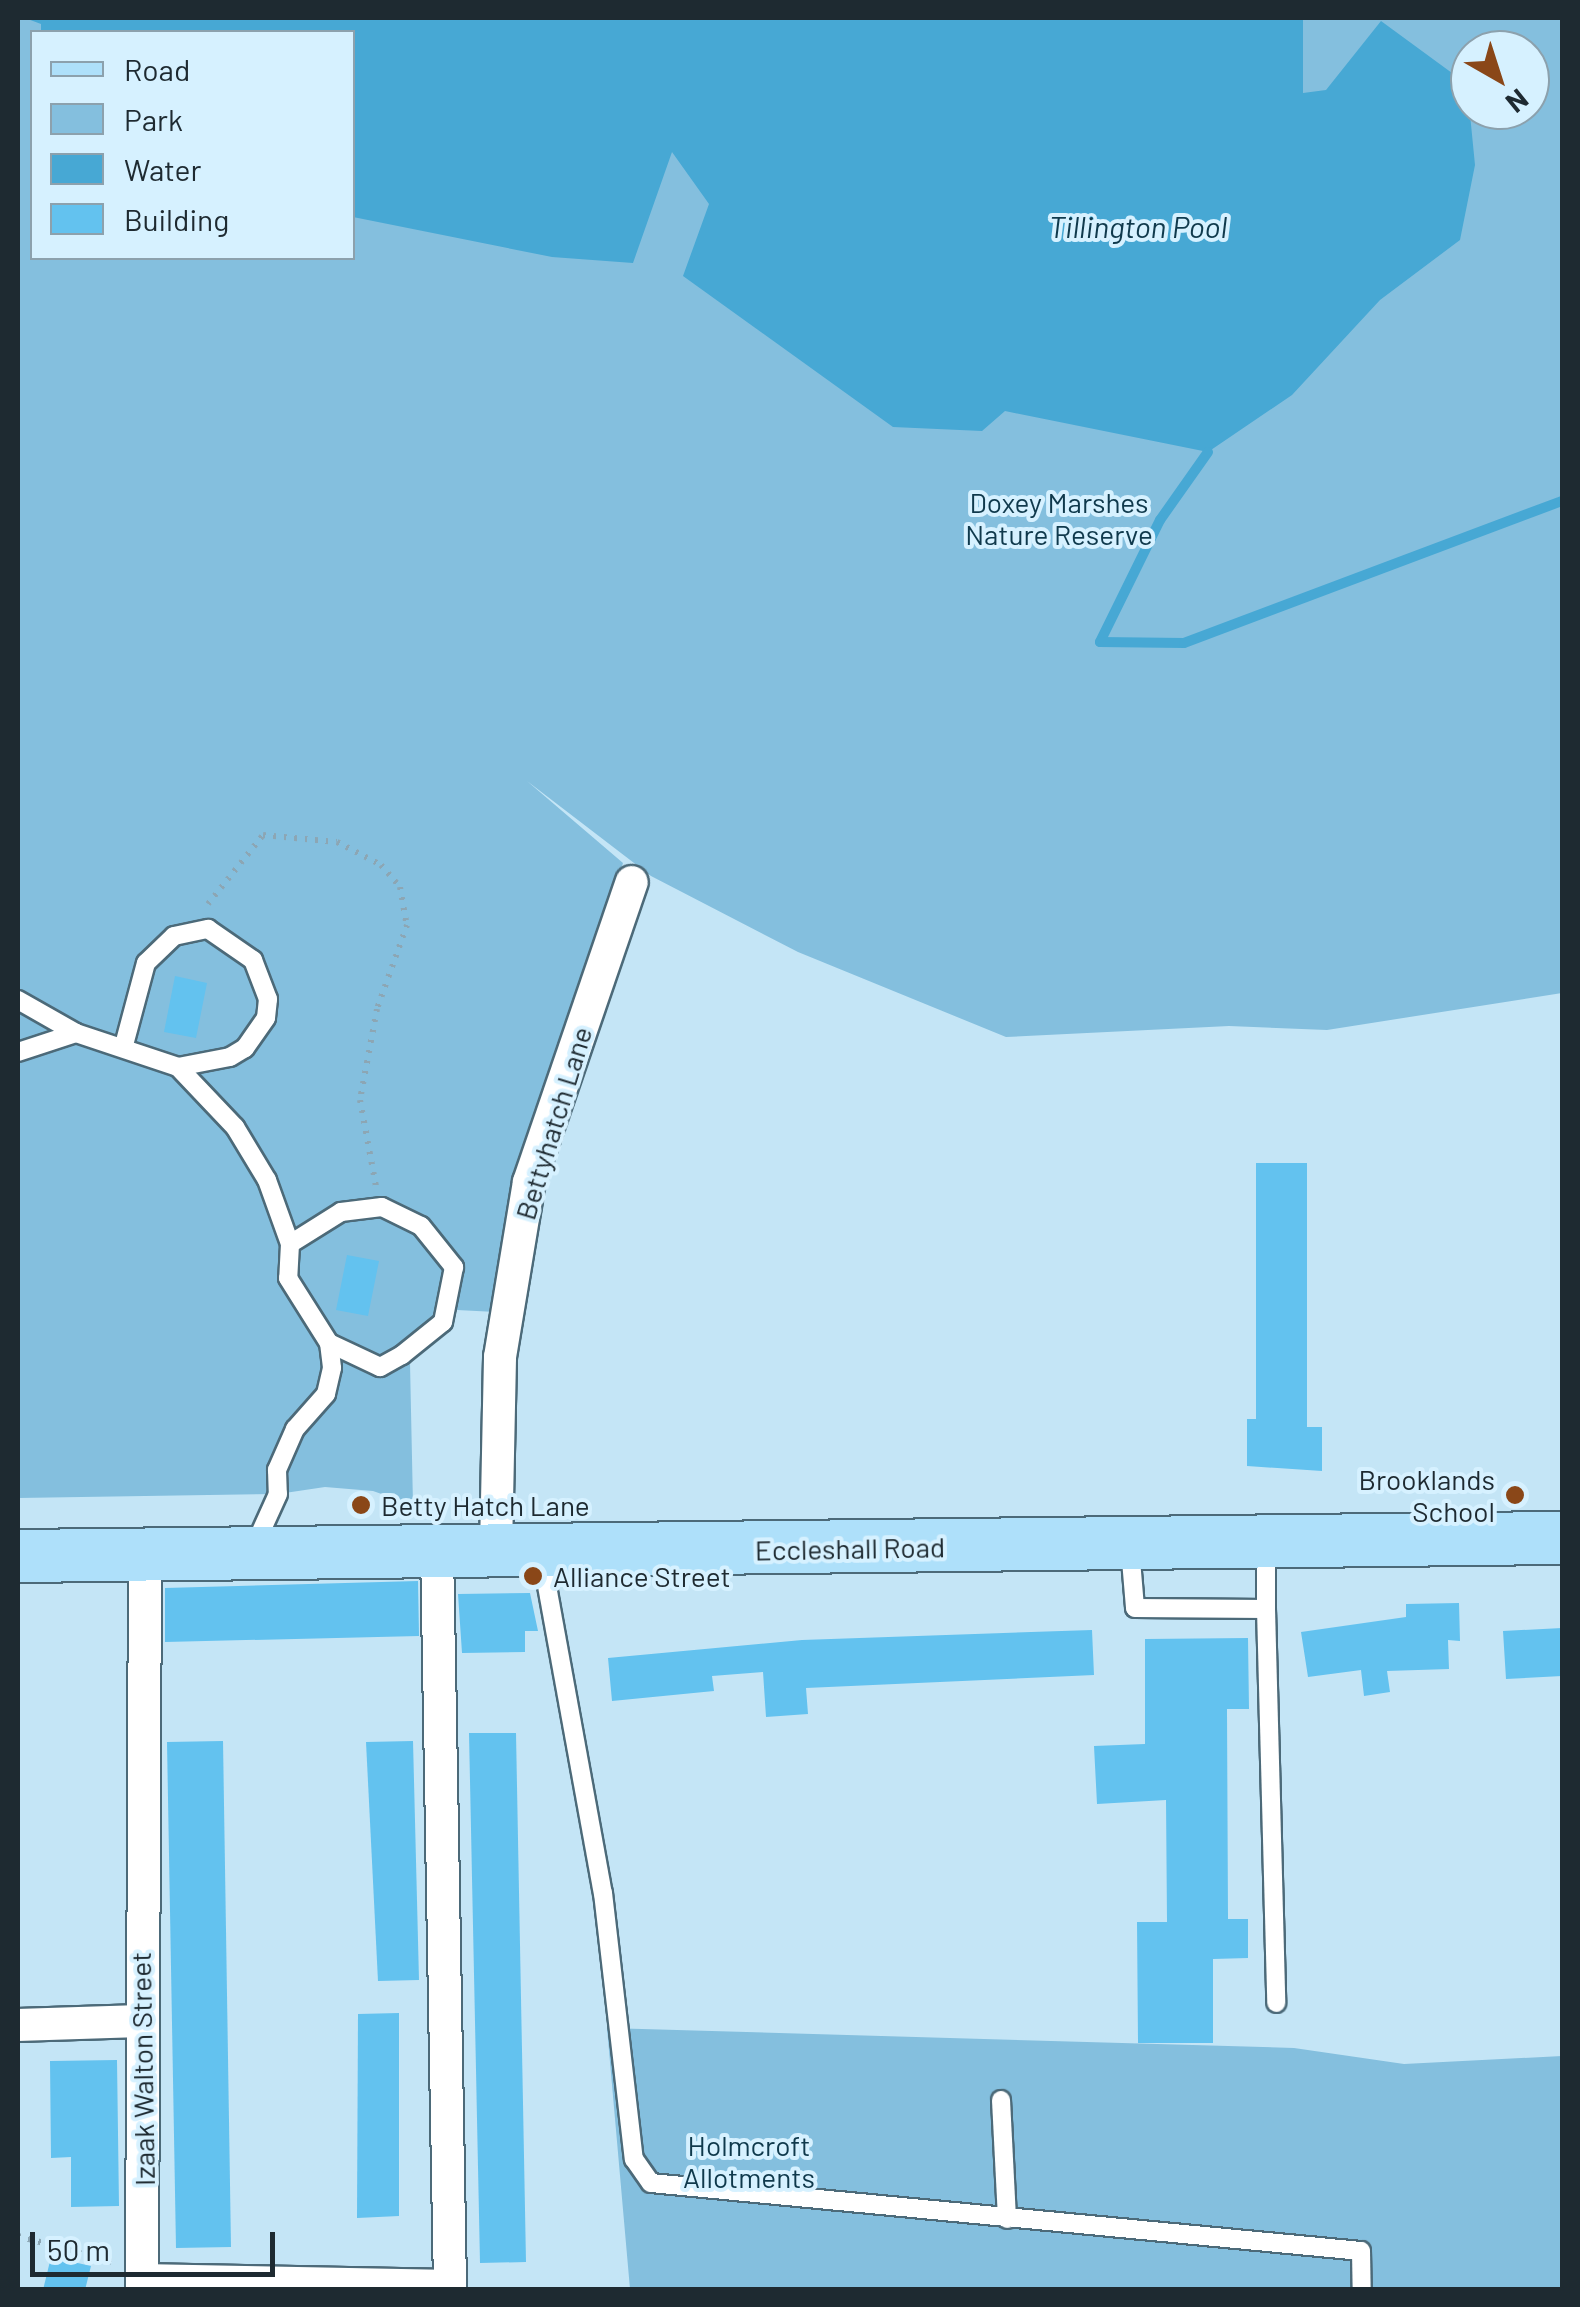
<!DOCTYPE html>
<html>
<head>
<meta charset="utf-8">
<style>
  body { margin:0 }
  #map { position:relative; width:1580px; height:2307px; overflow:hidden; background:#c4e5f6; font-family:Barlow,sans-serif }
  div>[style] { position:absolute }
  .green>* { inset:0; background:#84bfde }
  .water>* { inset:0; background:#47a8d4 }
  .stream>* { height:10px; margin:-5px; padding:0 5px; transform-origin:5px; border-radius:5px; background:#47a8d4 }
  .building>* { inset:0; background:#63c2ef }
  .path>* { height:6px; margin-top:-3px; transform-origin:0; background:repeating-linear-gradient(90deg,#8ca6b4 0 2.5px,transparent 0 10.5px) }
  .roads { filter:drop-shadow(2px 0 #4c6a79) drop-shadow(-2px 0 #4c6a79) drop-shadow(0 2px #4c6a79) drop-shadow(0 -2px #4c6a79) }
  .lane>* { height:18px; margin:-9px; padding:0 9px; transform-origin:9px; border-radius:9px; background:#fff }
  .street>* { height:32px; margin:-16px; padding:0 16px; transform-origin:16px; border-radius:16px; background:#fff }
  .primary>* { height:52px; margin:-26px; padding:0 26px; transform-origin:26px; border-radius:26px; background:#aee0fa }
  .dots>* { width:28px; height:28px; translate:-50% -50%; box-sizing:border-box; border:5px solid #d6f1ff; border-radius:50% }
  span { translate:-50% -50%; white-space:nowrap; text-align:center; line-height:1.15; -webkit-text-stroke:8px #d6f1ff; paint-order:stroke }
  .park-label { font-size:28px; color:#0f394c }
  .street-label { font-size:28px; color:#1e2a31 }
  .poi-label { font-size:28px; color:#1e2a31 }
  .right { translate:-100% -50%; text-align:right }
  .left { translate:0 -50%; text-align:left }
  .water-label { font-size:30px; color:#103a4d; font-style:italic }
  .frame { position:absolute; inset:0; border:20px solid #1e2a31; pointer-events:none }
  .legend { position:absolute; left:30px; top:30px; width:325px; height:230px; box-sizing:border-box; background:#d6f1ff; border:2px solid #8ca1ad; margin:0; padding:12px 18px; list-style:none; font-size:30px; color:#1e2a31 }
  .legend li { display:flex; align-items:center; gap:20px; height:50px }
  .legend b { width:50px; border:2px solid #8ca1ad }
  .north { position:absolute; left:1450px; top:30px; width:100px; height:100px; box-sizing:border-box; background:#d6f1ff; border:2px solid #8ca1ad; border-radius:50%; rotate:141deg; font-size:28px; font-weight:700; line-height:40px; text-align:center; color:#1e2a31 }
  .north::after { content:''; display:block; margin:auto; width:35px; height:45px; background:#8a4718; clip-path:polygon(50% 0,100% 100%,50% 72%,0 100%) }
  .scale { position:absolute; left:30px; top:2232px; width:245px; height:45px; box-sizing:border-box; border:5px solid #1e2a31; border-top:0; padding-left:12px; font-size:30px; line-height:35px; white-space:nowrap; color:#1e2a31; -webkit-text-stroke:8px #d6f1ff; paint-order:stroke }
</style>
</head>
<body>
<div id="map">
  <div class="green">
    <div style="clip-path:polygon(evenodd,18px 18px,1562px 18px,1562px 993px,1327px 1030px,1229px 1026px,1006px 1037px,798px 952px,651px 876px,527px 781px,623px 863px,527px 1167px,496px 1312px,457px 1310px,410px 1363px,413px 1505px,373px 1491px,325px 1487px,278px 1494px,18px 1498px,18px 18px,32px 32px,352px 32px,352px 258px,32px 258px,32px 32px,18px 18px,1470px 50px,1530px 50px,1530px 110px,1470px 110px,1470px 50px)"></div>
    <div style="clip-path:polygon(607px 2028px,1294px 2048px,1404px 2064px,1562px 2056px,1562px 2289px,630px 2289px)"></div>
  </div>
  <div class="water">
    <div style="clip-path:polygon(25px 18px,1303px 18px,1303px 93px,1326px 90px,1381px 21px,1467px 84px,1475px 165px,1460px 240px,1380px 300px,1292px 395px,1208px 452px,1005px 411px,982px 431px,893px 427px,683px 276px,709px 204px,672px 152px,633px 263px,552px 257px,353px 217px,352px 32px,41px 32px,41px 24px)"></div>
  </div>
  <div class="stream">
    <div style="left:1208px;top:452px;width:83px;rotate:125.2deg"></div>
    <div style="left:1160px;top:520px;width:136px;rotate:116.2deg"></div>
    <div style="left:1100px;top:642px;width:84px;rotate:0.7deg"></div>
    <div style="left:1184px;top:643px;width:404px;rotate:-20.6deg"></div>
  </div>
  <div class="building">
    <div style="clip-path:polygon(175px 976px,207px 983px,196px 1038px,164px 1032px)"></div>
    <div style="clip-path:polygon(1256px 1163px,1307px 1163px,1307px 1427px,1322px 1427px,1322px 1471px,1247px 1466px,1247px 1419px,1256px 1419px)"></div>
    <div style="clip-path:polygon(347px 1255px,379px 1261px,368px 1316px,336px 1310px)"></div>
    <div style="clip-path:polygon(418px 1581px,419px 1636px,165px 1642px,165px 1588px)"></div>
    <div style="clip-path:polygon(530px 1593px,538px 1631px,525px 1631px,525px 1652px,462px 1653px,458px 1594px)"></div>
    <div style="clip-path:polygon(1459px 1603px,1460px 1641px,1448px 1640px,1449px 1669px,1387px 1671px,1390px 1692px,1364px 1696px,1361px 1670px,1308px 1677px,1301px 1632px,1406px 1617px,1406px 1604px)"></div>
    <div style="clip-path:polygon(1562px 1628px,1562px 1676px,1506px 1679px,1503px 1631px)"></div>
    <div style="clip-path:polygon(1092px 1630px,1094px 1675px,806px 1688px,808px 1714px,766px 1717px,763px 1672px,712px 1676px,714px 1691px,612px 1701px,608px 1658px,802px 1640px)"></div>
    <div style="clip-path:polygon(1248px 1638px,1249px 1709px,1227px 1709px,1228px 1919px,1248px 1919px,1248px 1958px,1213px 1959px,1213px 2043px,1138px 2043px,1137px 1922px,1167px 1922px,1166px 1800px,1097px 1804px,1094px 1746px,1145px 1744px,1145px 1639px)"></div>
    <div style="clip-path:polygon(469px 1733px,516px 1733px,526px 2262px,480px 2263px)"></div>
    <div style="clip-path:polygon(223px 1741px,231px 2247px,176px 2248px,167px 1742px)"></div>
    <div style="clip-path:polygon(413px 1741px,419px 1980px,378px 1981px,366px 1742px)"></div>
    <div style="clip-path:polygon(399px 2013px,399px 2216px,357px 2218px,358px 2014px)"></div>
    <div style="clip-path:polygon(117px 2060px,119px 2206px,71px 2207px,71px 2157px,51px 2158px,50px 2061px)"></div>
    <div style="clip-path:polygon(51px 2257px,91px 2266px,85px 2290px,43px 2290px)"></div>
  </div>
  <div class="path">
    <div style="left:208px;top:904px;width:88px;rotate:-51.4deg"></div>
    <div style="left:263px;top:835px;width:74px;rotate:5.4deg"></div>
    <div style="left:337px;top:842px;width:50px;rotate:27.6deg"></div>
    <div style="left:381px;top:865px;width:29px;rotate:49deg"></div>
    <div style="left:400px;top:887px;width:39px;rotate:80deg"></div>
    <div style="left:407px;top:925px;width:89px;rotate:109.7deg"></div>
    <div style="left:377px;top:1009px;width:93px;rotate:100.6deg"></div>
    <div style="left:360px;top:1100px;width:87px;rotate:79.5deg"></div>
    <div style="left:18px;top:2236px;width:98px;rotate:15.3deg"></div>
  </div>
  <div class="roads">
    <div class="lane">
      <div style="left:18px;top:1000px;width:67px;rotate:29.6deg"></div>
      <div style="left:124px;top:1045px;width:85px;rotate:-75deg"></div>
      <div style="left:146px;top:963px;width:39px;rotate:-44deg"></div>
      <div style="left:174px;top:936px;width:35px;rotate:-12deg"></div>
      <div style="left:208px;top:929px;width:55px;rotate:34.6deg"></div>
      <div style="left:253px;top:960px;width:42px;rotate:69deg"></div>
      <div style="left:268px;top:999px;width:19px;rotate:96deg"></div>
      <div style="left:266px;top:1018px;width:37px;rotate:125deg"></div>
      <div style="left:245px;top:1048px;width:17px;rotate:149deg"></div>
      <div style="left:230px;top:1057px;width:53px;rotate:169.1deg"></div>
      <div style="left:18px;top:1052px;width:61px;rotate:-18.1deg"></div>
      <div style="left:76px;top:1033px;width:108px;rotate:18.4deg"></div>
      <div style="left:178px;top:1067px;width:83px;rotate:46.5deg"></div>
      <div style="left:235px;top:1127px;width:62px;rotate:58.9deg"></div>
      <div style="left:267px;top:1180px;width:68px;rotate:70.2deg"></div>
      <div style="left:290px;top:1244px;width:34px;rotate:93deg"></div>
      <div style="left:288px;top:1278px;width:77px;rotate:57.8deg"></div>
      <div style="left:329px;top:1343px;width:25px;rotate:83deg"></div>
      <div style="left:332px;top:1368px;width:27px;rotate:103deg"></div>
      <div style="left:326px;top:1394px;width:47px;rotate:131.5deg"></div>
      <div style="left:295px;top:1429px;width:45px;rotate:113.7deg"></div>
      <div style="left:277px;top:1470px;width:24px;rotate:88deg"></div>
      <div style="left:278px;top:1494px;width:60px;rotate:114.4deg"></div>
      <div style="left:290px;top:1244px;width:60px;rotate:-32.1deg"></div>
      <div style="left:341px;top:1212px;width:41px;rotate:-7deg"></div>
      <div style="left:382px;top:1207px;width:43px;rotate:26deg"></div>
      <div style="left:421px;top:1226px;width:53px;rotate:51.2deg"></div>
      <div style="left:454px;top:1267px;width:56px;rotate:101.3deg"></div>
      <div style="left:443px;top:1322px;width:53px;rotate:141.2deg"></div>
      <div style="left:402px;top:1355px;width:25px;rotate:151deg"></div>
      <div style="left:380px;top:1367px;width:56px;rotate:-154.8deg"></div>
      <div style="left:1130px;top:1548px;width:60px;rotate:85.2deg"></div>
      <div style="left:1135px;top:1608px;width:131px;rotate:0.4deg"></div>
      <div style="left:1266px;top:1609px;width:63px;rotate:-90deg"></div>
      <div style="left:541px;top:1553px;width:346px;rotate:79.7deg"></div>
      <div style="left:603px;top:1893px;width:268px;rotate:83.4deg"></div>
      <div style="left:634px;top:2159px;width:29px;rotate:55deg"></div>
      <div style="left:651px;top:2183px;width:713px;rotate:5.47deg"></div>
      <div style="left:1361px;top:2251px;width:39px;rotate:89deg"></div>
      <div style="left:1266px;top:1609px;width:394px;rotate:88.5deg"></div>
      <div style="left:1001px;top:2100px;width:119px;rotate:87.1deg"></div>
    </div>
    <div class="street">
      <div style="left:437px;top:1549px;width:741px;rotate:88.99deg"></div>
      <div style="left:496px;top:1549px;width:192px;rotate:-88.8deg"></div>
      <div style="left:500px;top:1357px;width:177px;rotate:-80.6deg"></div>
      <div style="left:529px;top:1182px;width:317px;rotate:-71.1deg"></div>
      <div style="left:18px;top:2025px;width:122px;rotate:-1.9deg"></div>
      <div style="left:144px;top:2280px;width:306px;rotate:1.1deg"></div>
      <div style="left:142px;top:2290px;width:737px;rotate:-89.77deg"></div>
    </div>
    <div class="primary">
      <div style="left:18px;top:1556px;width:1544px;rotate:-0.67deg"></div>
    </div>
  </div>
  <div class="dots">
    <div style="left:1515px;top:1495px;background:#8a4718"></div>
    <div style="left:361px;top:1505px;background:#8a4718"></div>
    <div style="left:533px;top:1576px;background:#8a4718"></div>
  </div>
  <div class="park-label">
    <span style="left:1059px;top:518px">Doxey Marshes<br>Nature Reserve</span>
    <span style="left:749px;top:2161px">Holmcroft<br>Allotments</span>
  </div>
  <div class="street-label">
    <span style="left:553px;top:1123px;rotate:-73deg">Bettyhatch Lane</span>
    <span style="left:850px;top:1548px;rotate:-1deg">Eccleshall Road</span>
    <span style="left:142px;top:2069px;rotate:-91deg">Izaak Walton Street</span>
  </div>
  <div class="poi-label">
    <span class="right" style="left:1495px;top:1495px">Brooklands<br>School</span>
    <span class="left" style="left:381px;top:1505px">Betty Hatch Lane</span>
    <span class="left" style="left:553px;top:1576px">Alliance Street</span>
  </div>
  <div class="water-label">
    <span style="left:1138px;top:226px">Tillington Pool</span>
  </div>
  <div class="frame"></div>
  <ul class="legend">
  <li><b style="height:12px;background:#aee0fa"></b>Road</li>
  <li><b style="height:28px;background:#84bfde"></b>Park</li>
  <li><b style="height:28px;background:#47a8d4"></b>Water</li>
  <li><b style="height:28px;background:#63c2ef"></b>Building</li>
  </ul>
  <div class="north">N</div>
  <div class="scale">50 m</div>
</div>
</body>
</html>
